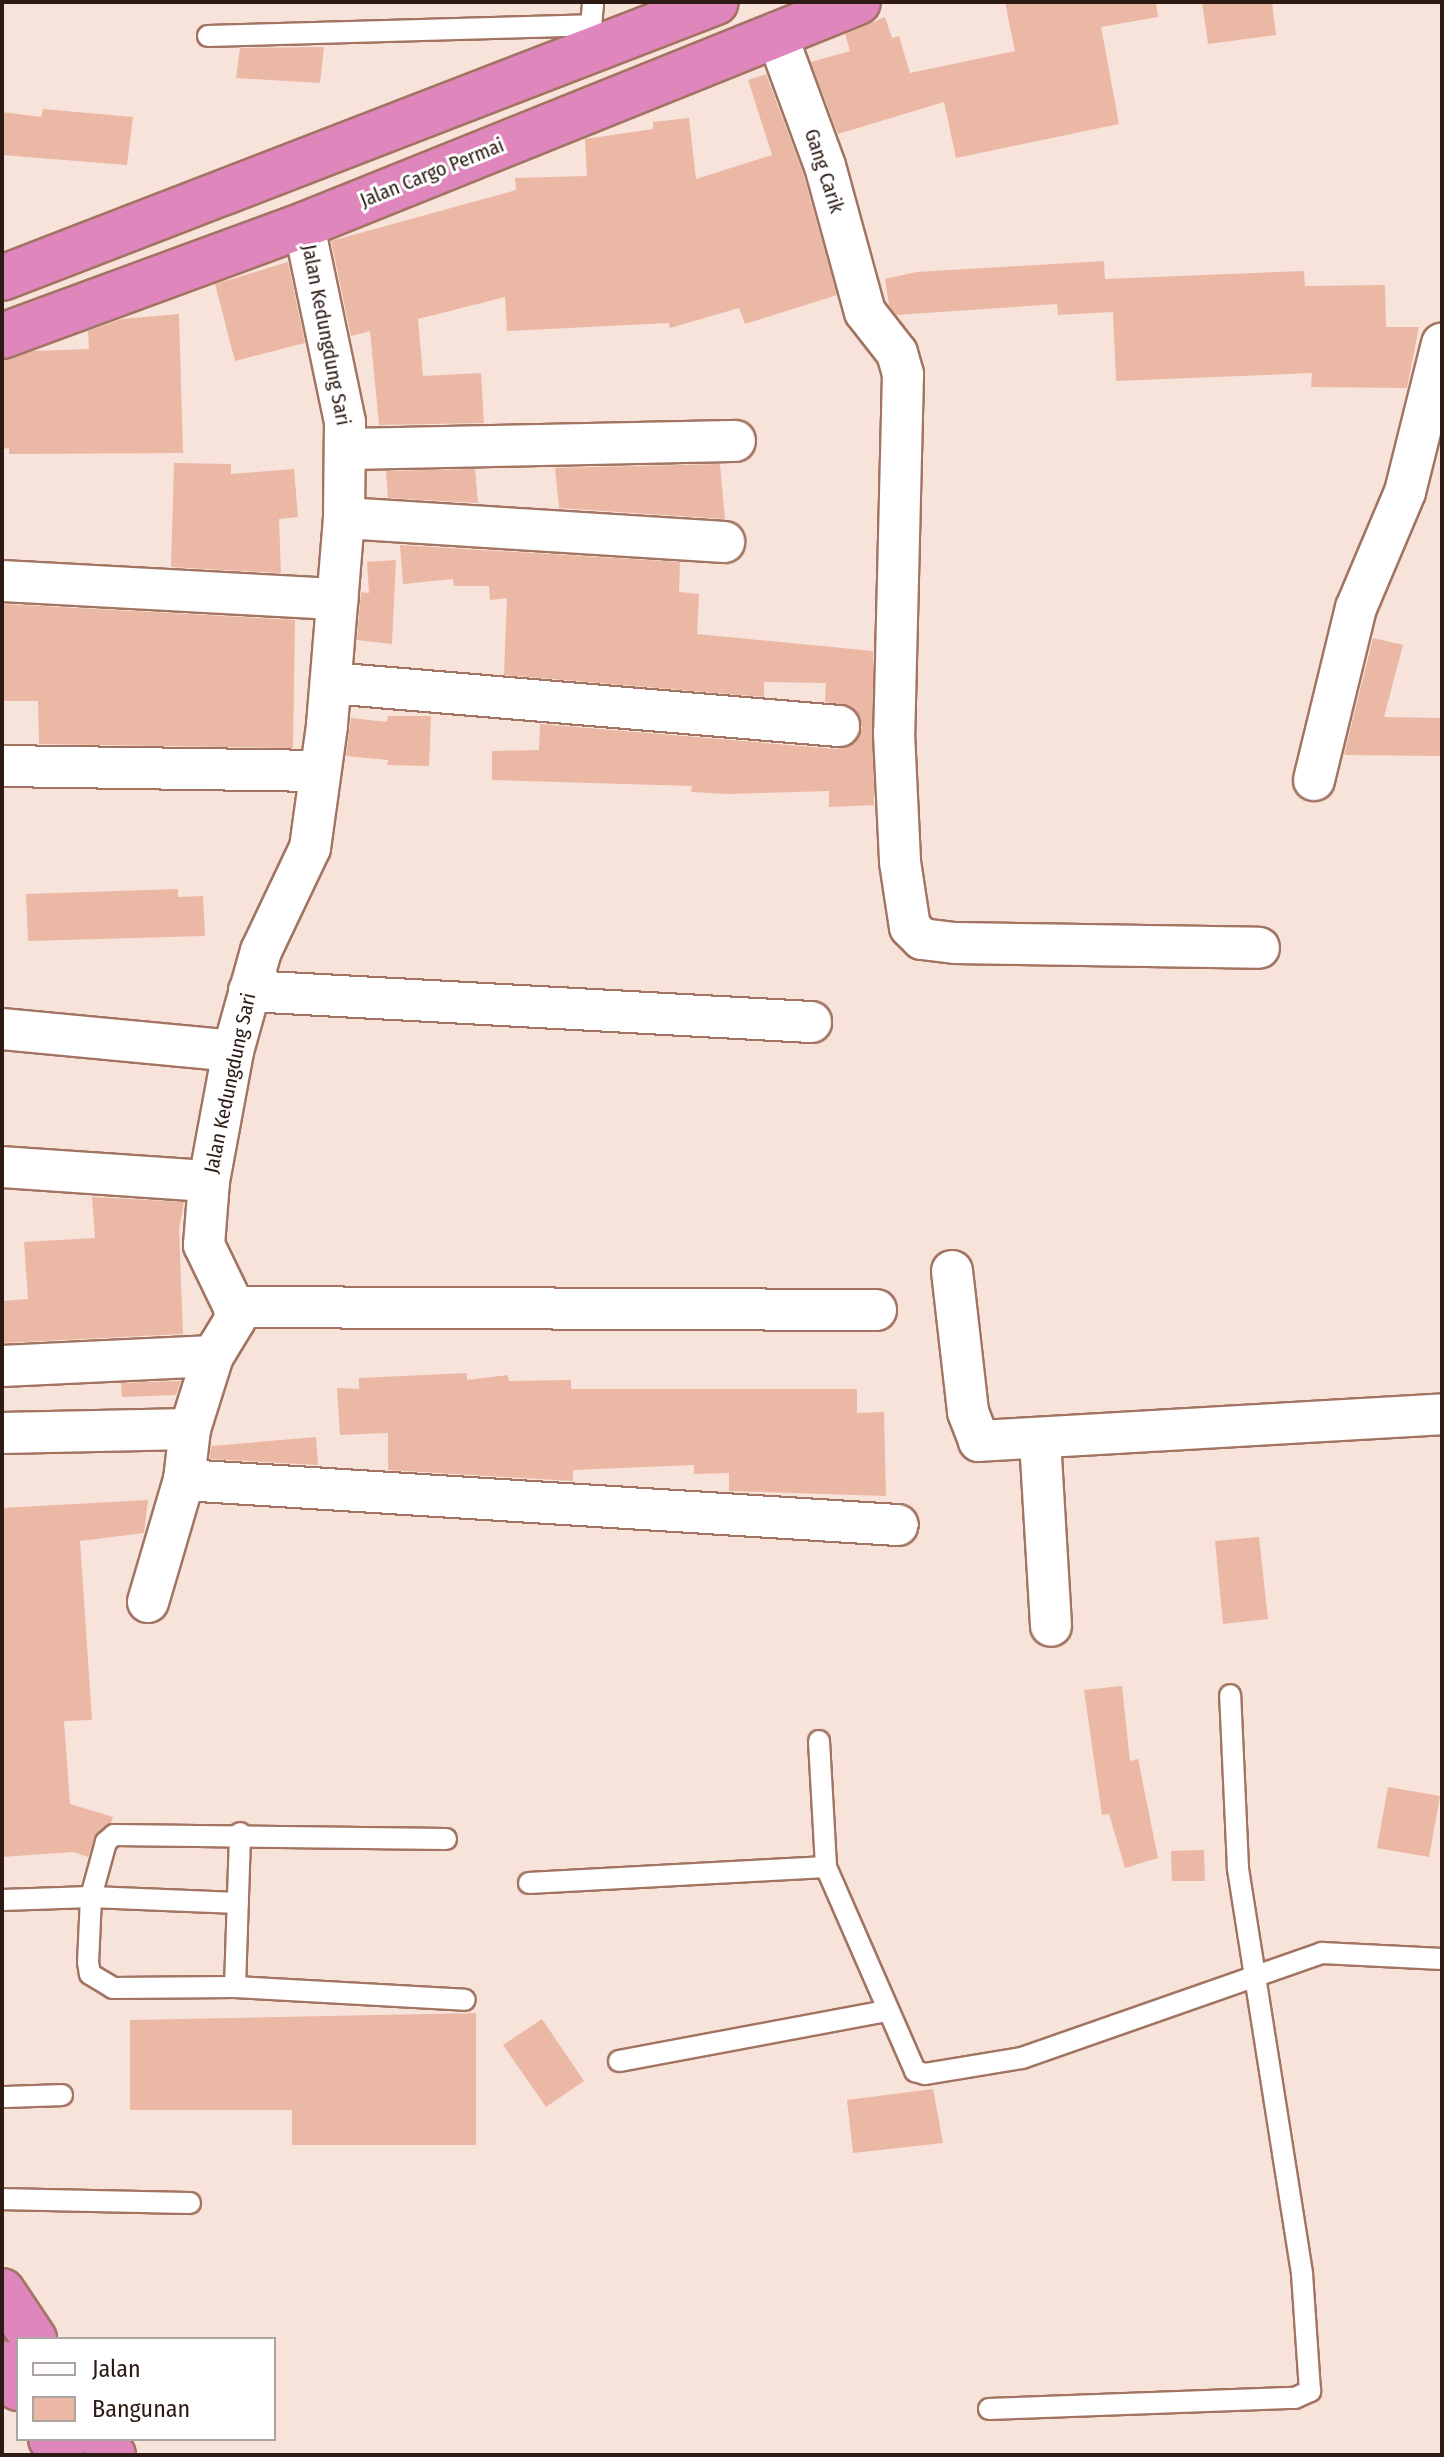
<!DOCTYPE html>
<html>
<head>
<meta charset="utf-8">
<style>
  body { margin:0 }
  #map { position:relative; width:1444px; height:2457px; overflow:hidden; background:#f8e3db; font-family:"Fira Sans Condensed",sans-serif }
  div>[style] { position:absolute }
  .building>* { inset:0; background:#eab8a4 }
  .roads { filter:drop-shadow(2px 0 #a27461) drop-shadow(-2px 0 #a27461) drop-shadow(0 2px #a27461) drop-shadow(0 -2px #a27461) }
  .lane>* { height:20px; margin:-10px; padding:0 10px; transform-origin:10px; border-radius:10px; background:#fff }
  .street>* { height:40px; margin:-20px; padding:0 20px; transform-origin:20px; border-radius:20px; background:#fff }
  .highway>* { height:44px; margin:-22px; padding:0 22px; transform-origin:22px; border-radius:22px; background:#df86bc }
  span { translate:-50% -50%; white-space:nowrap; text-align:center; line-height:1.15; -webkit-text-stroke:6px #fff; paint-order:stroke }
  .street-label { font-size:20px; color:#2d1b13 }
  .frame { position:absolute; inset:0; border:4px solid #2d1b13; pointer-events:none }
  .legend { position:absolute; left:16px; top:2337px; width:260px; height:104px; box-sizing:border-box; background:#fff; border:2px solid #aba4a1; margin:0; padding:10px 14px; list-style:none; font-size:24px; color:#2d1b13 }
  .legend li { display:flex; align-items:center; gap:16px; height:40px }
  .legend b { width:40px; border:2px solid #aba4a1 }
</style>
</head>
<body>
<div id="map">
  <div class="building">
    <div style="clip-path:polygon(1005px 2px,1156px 2px,1158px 17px,1101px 27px,1119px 124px,956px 158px,944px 102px,838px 134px,811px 62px,850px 51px,845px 34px,885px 17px,892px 38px,899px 36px,910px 73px,1015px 51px)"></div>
    <div style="clip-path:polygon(1202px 2px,1272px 2px,1276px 35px,1208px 44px)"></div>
    <div style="clip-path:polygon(324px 47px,320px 83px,236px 78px,240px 48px)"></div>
    <div style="clip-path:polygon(766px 74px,803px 173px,837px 295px,745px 324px,739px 308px,670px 328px,669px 323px,507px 331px,505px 297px,418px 319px,423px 376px,481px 373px,484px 423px,379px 425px,370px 331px,351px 336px,331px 241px,516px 190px,515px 178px,587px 176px,585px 139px,653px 129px,653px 122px,689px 118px,696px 179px,772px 155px,748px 80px)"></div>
    <div style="clip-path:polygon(43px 109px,133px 117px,127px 165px,2px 155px,2px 112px,41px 117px)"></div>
    <div style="clip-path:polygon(1104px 261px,1105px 279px,1304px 271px,1305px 286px,1385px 285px,1386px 327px,1419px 327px,1407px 388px,1311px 387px,1312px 373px,1116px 381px,1113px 312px,1058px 315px,1057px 304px,896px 315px,889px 305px,885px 279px,916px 272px)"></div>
    <div style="clip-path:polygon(288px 262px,305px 343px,235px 361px,215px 284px)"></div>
    <div style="clip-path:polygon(179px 314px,183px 453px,9px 454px,9px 448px,2px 449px,2px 360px,33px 351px,89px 349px,88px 331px,122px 319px)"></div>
    <div style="clip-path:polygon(174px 463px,231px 464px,231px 474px,294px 469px,298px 517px,279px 519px,281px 573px,171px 567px)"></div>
    <div style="clip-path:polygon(720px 464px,725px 519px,559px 508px,555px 468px)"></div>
    <div style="clip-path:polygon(475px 469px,478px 503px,388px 498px,386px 471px)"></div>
    <div style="clip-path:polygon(400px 545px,680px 562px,679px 592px,699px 594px,697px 634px,873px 651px,874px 805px,829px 807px,829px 791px,728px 794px,691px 792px,692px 786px,492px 780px,492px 751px,539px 750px,540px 724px,837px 749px,857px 740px,862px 727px,853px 708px,825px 702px,826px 683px,764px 682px,764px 697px,504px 675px,507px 598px,490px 600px,489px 586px,454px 586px,453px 579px,403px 584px)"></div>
    <div style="clip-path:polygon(396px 560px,392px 644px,357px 640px,361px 592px,369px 593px,367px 562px)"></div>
    <div style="clip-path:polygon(2px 604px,295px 620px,293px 748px,39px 744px,38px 701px,2px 701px)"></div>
    <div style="clip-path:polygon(1373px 638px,1403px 645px,1384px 717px,1442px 718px,1442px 756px,1344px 755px)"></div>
    <div style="clip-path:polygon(388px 716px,431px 716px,429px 766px,387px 765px,388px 760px,346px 756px,351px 718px,387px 722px)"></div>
    <div style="clip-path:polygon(178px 889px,178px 897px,203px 896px,205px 936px,28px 941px,26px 894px)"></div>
    <div style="clip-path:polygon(92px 1197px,184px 1202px,179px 1230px,183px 1334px,2px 1343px,2px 1301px,28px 1299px,24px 1242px,95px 1238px)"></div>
    <div style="clip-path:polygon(467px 1373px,467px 1380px,508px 1375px,509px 1381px,571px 1380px,571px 1389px,857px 1389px,857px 1413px,884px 1412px,886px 1496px,729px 1491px,729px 1473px,694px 1474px,694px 1465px,573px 1470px,573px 1481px,388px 1470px,388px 1433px,340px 1435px,337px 1388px,359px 1389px,359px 1378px)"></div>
    <div style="clip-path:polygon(181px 1381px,176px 1395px,122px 1397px,121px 1383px)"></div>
    <div style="clip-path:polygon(316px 1437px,318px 1465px,210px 1459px,211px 1446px)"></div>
    <div style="clip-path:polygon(148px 1500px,144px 1533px,80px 1541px,92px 1720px,64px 1721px,70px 1804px,113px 1817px,111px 1823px,97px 1833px,88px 1857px,73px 1852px,2px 1857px,2px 1508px)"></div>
    <div style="clip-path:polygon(1259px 1537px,1268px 1619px,1223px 1624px,1215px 1541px)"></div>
    <div style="clip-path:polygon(1122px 1686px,1130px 1761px,1138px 1759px,1158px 1858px,1125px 1868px,1109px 1814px,1102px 1815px,1084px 1690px)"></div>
    <div style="clip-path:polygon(1388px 1787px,1440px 1796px,1429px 1857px,1377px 1848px)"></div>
    <div style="clip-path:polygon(1204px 1850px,1205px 1881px,1172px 1881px,1171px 1851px)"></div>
    <div style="clip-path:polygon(476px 2013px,476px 2145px,292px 2145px,292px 2110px,130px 2110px,130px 2020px)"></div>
    <div style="clip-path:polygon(542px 2019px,584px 2081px,546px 2107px,503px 2045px)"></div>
    <div style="clip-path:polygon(933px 2089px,943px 2143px,853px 2153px,847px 2100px)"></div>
  </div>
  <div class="roads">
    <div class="lane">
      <div style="left:208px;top:36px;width:383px;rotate:-1.6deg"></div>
      <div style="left:590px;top:38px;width:36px;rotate:-85deg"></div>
      <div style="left:819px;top:1741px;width:126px;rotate:86.8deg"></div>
      <div style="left:826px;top:1867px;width:223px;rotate:66.4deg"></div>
      <div style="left:915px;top:2071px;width:10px;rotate:17deg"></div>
      <div style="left:925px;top:2074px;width:98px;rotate:-9.4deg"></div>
      <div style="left:1022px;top:2058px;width:318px;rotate:-19.3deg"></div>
      <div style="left:1322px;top:1953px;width:120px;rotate:2.9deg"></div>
      <div style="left:446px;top:1839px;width:332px;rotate:-179.3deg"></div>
      <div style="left:114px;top:1835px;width:11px;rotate:139deg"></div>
      <div style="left:106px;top:1842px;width:57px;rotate:105.3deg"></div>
      <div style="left:91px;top:1897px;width:65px;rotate:92.6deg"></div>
      <div style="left:88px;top:1962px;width:12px;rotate:81deg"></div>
      <div style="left:90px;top:1974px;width:27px;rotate:31deg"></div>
      <div style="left:113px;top:1988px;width:122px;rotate:-0.5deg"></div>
      <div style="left:235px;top:1987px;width:230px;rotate:3.2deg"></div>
      <div style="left:529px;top:1883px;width:297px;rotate:-3.1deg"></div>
      <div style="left:2px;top:1900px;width:89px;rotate:-1.9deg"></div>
      <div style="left:91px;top:1897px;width:147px;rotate:2.3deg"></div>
      <div style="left:235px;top:1987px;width:154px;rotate:-88.1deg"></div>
      <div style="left:619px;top:2061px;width:272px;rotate:-10.6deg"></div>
      <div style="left:2px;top:2097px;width:60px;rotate:-1.9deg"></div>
      <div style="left:2px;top:2199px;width:188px;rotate:1.2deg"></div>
      <div style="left:989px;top:2409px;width:306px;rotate:-2.1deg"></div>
      <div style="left:1295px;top:2398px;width:17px;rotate:-25deg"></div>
      <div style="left:1310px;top:2391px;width:118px;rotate:-93.9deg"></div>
      <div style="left:1302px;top:2273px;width:410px;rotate:-99deg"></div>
      <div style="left:1238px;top:1868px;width:173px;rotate:-92.6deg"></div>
    </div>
    <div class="street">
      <div style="left:776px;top:33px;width:142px;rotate:69.8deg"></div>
      <div style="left:825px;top:166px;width:151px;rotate:74.7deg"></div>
      <div style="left:865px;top:312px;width:52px;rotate:52deg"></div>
      <div style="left:897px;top:353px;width:22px;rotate:74deg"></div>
      <div style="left:903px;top:374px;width:359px;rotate:91.4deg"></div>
      <div style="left:894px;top:733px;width:129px;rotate:87.3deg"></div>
      <div style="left:900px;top:862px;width:66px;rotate:81.3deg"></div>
      <div style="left:910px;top:927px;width:17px;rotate:45deg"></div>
      <div style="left:922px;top:939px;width:33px;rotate:7deg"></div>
      <div style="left:955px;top:943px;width:304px;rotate:0.9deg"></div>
      <div style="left:346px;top:449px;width:389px;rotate:-1.2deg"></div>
      <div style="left:344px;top:518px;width:381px;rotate:3.6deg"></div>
      <div style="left:2px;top:581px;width:336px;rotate:3.1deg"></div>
      <div style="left:331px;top:683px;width:510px;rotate:4.84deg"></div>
      <div style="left:2px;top:766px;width:315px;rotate:0.9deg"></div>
      <div style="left:1314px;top:780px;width:177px;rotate:-76.3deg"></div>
      <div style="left:1356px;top:608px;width:126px;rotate:-67.1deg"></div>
      <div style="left:1405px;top:492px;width:153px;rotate:-76deg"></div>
      <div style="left:249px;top:991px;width:563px;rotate:3.16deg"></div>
      <div style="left:2px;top:1029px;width:232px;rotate:5.4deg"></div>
      <div style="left:2px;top:1167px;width:207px;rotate:3.9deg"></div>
      <div style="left:952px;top:1271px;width:142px;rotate:83.5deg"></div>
      <div style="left:968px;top:1412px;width:31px;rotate:69deg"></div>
      <div style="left:979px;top:1441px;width:464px;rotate:-3.3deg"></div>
      <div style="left:234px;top:1307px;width:642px;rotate:0.27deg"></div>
      <div style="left:2px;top:1366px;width:211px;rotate:-2.7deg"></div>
      <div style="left:2px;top:1433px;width:188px;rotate:-1.2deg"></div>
      <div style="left:1040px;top:1440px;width:186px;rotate:86.6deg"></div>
      <div style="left:184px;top:1480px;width:715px;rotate:3.61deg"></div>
      <div style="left:148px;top:1602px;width:127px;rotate:-73.6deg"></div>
      <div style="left:184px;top:1480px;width:51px;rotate:-83.3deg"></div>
      <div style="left:190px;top:1429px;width:77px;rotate:-72.5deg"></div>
      <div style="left:213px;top:1356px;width:42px;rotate:-58.6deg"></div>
      <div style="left:235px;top:1320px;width:13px;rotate:-94deg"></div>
      <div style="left:234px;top:1307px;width:69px;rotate:-115.8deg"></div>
      <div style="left:204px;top:1245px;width:64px;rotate:-85.5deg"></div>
      <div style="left:209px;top:1181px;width:132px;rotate:-79.5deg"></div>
      <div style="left:233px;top:1051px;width:104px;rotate:-74.4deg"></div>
      <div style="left:261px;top:951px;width:114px;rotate:-64.6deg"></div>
      <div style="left:310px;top:848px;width:124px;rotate:-82.1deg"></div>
      <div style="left:327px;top:725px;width:208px;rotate:-85.3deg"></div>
      <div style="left:344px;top:518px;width:96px;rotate:-89.4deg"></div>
      <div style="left:345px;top:422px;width:201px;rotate:-101.8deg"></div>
    </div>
    <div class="highway">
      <div style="left:2px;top:278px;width:765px;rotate:-21.13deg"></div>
      <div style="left:2px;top:336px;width:322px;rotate:-20.2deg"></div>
      <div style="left:304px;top:225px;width:597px;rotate:-21.93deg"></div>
      <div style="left:2px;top:2291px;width:58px;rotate:56.3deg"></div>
      <div style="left:2px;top:2363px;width:30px;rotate:57deg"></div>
      <div style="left:51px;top:2439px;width:19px;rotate:55deg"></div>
      <div style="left:102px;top:2439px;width:19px;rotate:55deg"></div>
    </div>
  </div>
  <div class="street-label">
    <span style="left:824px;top:171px;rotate:72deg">Gang Carik</span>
    <span style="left:432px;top:173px;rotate:-22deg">Jalan Cargo Permai</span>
    <span style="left:326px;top:335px;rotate:79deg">Jalan Kedungdung Sari</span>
    <span style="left:230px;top:1083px;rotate:-78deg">Jalan Kedungdung Sari</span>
  </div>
  <div class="frame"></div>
  <ul class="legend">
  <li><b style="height:10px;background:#fff"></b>Jalan</li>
  <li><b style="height:22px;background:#eab8a4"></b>Bangunan</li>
  </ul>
</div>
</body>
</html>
